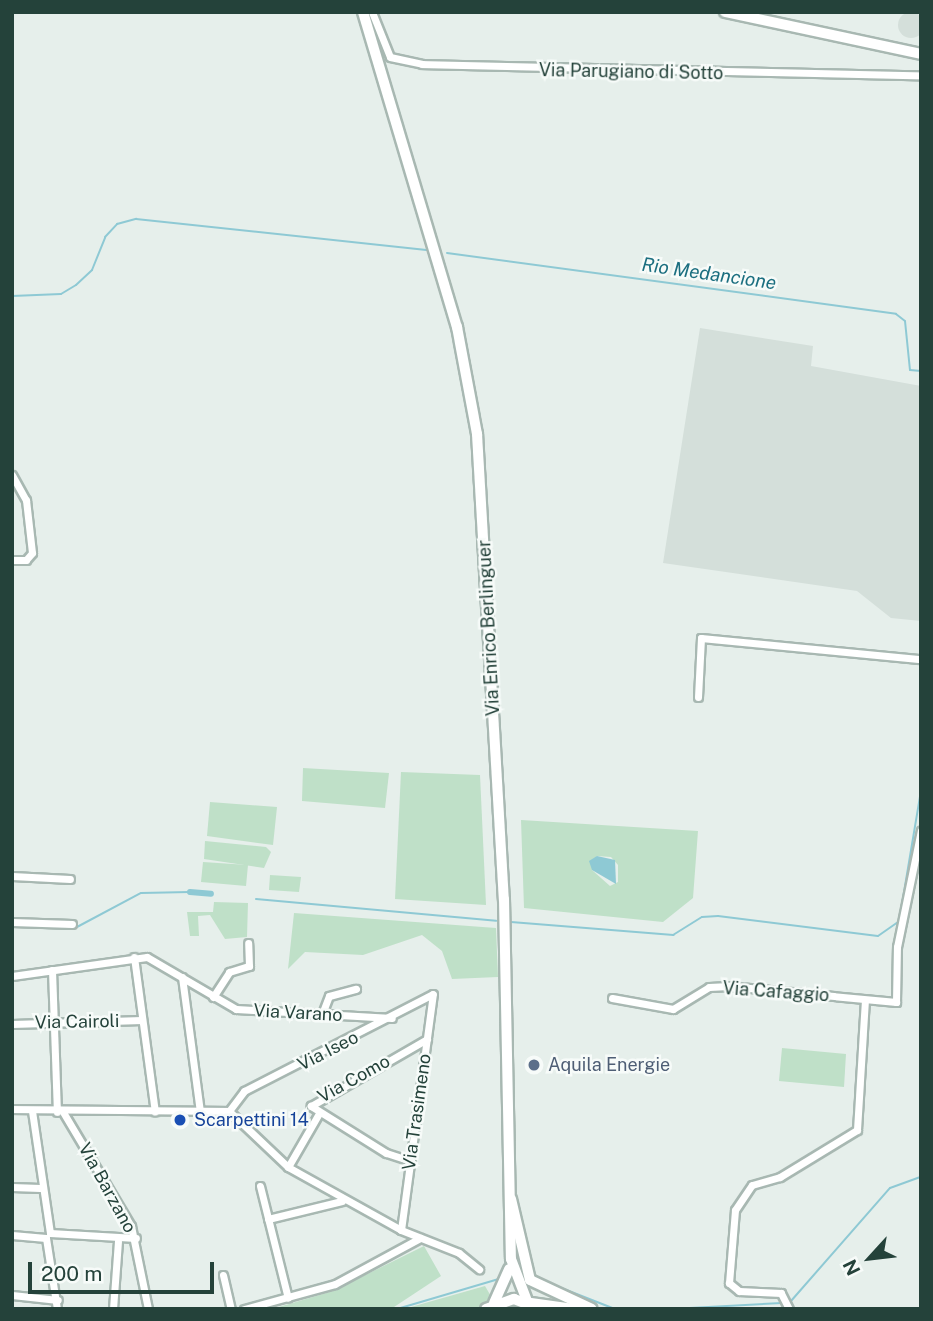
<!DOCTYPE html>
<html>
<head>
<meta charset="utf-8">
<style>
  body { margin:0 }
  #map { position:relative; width:933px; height:1321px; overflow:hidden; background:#e6efeb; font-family:"Public Sans",sans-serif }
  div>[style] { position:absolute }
  .built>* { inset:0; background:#d4dfda }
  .round { border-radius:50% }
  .green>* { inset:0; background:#bfe0c8 }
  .water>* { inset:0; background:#8ec9d4 }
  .stream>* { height:2px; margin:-1px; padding:0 1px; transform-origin:1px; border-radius:1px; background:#8ec9d4 }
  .canal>* { height:6px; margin:-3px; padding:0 3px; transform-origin:3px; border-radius:3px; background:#8ec9d4 }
  .roads { filter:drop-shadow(2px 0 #a8b8b2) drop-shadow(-2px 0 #a8b8b2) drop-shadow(0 2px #a8b8b2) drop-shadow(0 -2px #a8b8b2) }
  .minor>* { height:7px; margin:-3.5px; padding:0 3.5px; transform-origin:3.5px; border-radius:3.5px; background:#fff }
  .tertiary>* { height:10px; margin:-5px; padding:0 5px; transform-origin:5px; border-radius:5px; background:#fff }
  .secondary>* { height:10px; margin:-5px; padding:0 5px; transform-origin:5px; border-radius:5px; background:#fff }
  .dots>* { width:19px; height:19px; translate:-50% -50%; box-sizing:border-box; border:4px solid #f7fbf9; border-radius:50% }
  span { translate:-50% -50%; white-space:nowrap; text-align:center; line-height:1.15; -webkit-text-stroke:5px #f7fbf9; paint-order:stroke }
  .street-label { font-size:18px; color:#24423a }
  .service-label { font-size:18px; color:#4e5e75 }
  .left { translate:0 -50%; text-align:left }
  .transit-label { font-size:18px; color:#164399 }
  .water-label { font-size:19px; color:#1c6f80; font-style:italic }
  .frame { position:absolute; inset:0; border:14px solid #24423a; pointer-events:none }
  .north { position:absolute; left:835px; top:1223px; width:70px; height:70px; -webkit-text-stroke:5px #f7fbf9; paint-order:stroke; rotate:243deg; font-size:19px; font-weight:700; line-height:28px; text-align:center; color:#24423a }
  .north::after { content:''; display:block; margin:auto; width:24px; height:32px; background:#24423a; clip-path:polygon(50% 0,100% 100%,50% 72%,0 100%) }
  .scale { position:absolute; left:28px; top:1262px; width:186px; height:32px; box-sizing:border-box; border:4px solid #24423a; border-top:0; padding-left:9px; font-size:21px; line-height:24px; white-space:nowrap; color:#24423a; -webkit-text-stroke:5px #f7fbf9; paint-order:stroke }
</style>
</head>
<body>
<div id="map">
  <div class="built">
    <div class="round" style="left:898px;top:12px;width:26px;height:26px"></div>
    <div style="clip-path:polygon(700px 328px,813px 346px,811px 366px,921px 386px,921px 621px,891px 618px,857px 591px,663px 563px)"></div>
  </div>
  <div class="green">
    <div style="clip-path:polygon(303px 768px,389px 773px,385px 808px,302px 801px)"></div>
    <div style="clip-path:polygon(401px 772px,480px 775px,486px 905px,395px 899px)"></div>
    <div style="clip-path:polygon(210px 802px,277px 807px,273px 845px,207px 836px)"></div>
    <div style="clip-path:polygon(evenodd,521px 820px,698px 831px,693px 898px,663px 922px,524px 908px,521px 820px,597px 856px,611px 857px,618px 865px,618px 882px,610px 886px,592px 870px,597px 856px)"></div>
    <div style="clip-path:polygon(205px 841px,266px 847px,271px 852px,264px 868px,204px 859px)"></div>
    <div style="clip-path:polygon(203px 862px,248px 865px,246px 886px,201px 882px)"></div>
    <div style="clip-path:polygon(270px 875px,301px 877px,299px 892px,269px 890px)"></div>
    <div style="clip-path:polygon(214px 902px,248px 903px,247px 937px,225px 939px,210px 915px,198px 916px,199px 936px,190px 936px,187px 912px,213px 912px)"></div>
    <div style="clip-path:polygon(294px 913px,496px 928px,498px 977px,452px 979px,442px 951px,422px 935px,363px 955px,305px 952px,288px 969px)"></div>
    <div style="clip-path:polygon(782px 1048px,846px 1054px,844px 1087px,779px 1081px)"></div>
    <div style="clip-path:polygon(424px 1246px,441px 1276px,391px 1309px,272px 1309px,333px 1291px)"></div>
    <div style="clip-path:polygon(485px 1286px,492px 1298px,478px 1309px,404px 1309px)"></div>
  </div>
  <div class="water">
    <div style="clip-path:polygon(597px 856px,615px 860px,616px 884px,592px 870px,589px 861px)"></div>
  </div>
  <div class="stream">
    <div style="left:447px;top:253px;width:453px;rotate:7.7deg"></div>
    <div style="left:896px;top:314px;width:11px;rotate:38deg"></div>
    <div style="left:905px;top:321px;width:49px;rotate:84.2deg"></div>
    <div style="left:910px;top:370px;width:11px;rotate:5deg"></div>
    <div style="left:12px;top:296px;width:49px;rotate:-2.3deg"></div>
    <div style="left:61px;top:294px;width:17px;rotate:-31deg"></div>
    <div style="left:76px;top:285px;width:22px;rotate:-43deg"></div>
    <div style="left:92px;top:270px;width:35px;rotate:-68deg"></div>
    <div style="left:105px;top:237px;width:18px;rotate:-47deg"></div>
    <div style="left:117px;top:224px;width:20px;rotate:-15deg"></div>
    <div style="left:136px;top:219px;width:292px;rotate:6.1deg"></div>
    <div style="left:256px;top:899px;width:241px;rotate:5.2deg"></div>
    <div style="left:901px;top:910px;width:122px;rotate:-80.5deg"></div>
    <div style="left:511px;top:922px;width:163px;rotate:4.6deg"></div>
    <div style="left:673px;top:935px;width:34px;rotate:-32deg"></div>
    <div style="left:702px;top:917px;width:16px;rotate:-4deg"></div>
    <div style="left:718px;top:916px;width:161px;rotate:7.1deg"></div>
    <div style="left:878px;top:936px;width:24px;rotate:-35deg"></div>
    <div style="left:77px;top:927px;width:72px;rotate:-28deg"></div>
    <div style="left:141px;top:893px;width:49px;rotate:-1.2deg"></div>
    <div style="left:546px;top:1282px;width:74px;rotate:21.4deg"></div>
    <div style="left:791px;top:1301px;width:150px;rotate:-48.8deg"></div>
    <div style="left:890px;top:1188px;width:33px;rotate:-20deg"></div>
    <div style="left:397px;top:1309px;width:106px;rotate:-16.4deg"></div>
    <div style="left:671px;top:1309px;width:111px;rotate:-3.1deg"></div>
  </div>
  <div class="canal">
    <div style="left:190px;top:892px;width:21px;rotate:5deg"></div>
  </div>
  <div class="roads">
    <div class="minor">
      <div style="left:372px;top:12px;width:48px;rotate:68.2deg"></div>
      <div style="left:390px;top:57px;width:33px;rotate:12deg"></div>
      <div style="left:422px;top:64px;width:499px;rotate:1.3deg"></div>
      <div style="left:12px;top:475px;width:29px;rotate:61deg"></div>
      <div style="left:26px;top:500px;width:53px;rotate:83.5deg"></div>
      <div style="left:32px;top:553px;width:9px;rotate:131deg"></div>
      <div style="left:26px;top:560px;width:14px;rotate:180deg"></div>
      <div style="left:698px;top:697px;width:59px;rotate:-87.1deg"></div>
      <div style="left:701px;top:638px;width:221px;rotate:5.5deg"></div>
      <div style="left:12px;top:876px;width:58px;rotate:3deg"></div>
      <div style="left:12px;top:922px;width:60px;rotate:1.9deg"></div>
      <div style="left:134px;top:957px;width:156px;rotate:82.3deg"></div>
      <div style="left:52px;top:970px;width:142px;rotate:88deg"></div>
      <div style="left:12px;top:976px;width:136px;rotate:-8deg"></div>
      <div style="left:147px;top:957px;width:103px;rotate:30.3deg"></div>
      <div style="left:236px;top:1009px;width:156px;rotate:3.3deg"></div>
      <div style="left:182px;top:977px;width:136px;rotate:82.4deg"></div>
      <div style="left:213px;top:997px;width:30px;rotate:-57deg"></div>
      <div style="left:229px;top:972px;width:21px;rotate:-17deg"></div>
      <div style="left:249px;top:966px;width:23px;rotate:-92deg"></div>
      <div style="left:612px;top:998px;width:62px;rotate:10.2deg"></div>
      <div style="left:673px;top:1009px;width:42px;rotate:-31.4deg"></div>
      <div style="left:709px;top:987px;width:20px;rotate:-3deg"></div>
      <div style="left:729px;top:986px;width:168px;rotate:5.5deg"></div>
      <div style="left:896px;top:1002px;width:55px;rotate:-89deg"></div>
      <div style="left:897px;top:947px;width:119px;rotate:-78.4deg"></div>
      <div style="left:322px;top:1014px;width:19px;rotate:-69deg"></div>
      <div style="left:329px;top:996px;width:28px;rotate:-15deg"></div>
      <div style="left:12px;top:1024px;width:130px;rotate:-1.8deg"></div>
      <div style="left:12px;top:1109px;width:217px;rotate:0.5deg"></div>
      <div style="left:229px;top:1111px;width:81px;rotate:43.5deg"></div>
      <div style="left:288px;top:1167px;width:129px;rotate:29.1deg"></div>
      <div style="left:401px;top:1230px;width:62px;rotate:21.6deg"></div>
      <div style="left:459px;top:1253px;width:26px;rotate:39deg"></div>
      <div style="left:32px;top:1111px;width:123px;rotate:81.6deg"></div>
      <div style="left:50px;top:1233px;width:86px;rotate:3.3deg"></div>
      <div style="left:229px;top:1111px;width:25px;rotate:-53deg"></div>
      <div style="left:244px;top:1091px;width:212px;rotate:-27.2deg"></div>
      <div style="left:63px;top:1112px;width:133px;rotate:59.2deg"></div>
      <div style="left:131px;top:1226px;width:85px;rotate:78.4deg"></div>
      <div style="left:411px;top:1161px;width:26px;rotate:-162deg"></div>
      <div style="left:386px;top:1153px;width:89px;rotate:-147.9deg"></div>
      <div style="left:311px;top:1106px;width:134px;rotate:-30deg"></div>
      <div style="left:288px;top:1167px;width:60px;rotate:-60deg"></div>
      <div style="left:260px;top:1186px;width:115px;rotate:76deg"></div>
      <div style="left:12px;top:1187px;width:28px;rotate:2deg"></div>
      <div style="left:268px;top:1219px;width:76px;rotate:-13.7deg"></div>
      <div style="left:401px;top:1230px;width:238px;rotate:-82.3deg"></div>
      <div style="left:12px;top:1235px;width:34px;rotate:5deg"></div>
      <div style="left:46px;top:1238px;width:72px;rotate:81.2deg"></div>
      <div style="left:223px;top:1275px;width:35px;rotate:77deg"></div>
      <div style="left:12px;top:1295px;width:46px;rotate:6.2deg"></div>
      <div style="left:113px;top:1309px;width:68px;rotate:-85.8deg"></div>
      <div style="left:244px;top:1309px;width:94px;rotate:-15.4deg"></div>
      <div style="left:335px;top:1284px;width:97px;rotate:-28.4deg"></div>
      <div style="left:789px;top:1309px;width:18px;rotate:-117deg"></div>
      <div style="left:781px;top:1293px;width:42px;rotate:-177.3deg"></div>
      <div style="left:739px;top:1291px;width:13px;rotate:-141deg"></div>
      <div style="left:729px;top:1283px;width:73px;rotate:-85.3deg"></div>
      <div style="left:735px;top:1210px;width:30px;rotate:-56deg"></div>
      <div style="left:752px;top:1185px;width:29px;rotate:-16deg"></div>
      <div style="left:780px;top:1177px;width:90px;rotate:-31.4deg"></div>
      <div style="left:857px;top:1130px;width:130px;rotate:-86.5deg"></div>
    </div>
    <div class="tertiary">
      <div style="left:725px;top:12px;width:200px;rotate:12.1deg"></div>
      <div style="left:511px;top:1199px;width:83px;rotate:76.8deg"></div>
      <div style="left:530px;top:1280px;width:68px;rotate:25.1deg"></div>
      <div style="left:531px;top:1303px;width:43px;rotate:7.9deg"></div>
    </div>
    <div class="secondary">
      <div style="left:363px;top:12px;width:329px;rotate:73.4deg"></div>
      <div style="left:457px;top:327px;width:109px;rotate:79.4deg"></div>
      <div style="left:477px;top:434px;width:466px;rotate:86.7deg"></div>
      <div style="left:504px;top:899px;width:360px;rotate:88.9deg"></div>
      <div style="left:511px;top:1259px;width:45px;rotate:69.1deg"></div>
      <div style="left:494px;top:1303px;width:37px;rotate:-66deg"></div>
      <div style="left:486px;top:1309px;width:30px;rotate:-20deg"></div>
      <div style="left:514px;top:1299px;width:28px;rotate:21deg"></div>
    </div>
  </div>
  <div class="dots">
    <div style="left:534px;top:1065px;background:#5c6f8a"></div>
    <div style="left:180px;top:1120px;background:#1a4fb4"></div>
  </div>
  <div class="street-label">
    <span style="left:631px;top:72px;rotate:1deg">Via Parugiano di Sotto</span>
    <span style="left:489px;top:628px;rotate:-93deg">Via Enrico Berlinguer</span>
    <span style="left:776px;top:992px;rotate:4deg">Via Cafaggio</span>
    <span style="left:298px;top:1013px;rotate:3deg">Via Varano</span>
    <span style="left:77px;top:1022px;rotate:-1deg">Via Cairoli</span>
    <span style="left:328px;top:1051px;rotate:-27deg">Via Iseo</span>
    <span style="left:354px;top:1079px;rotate:-29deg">Via Como</span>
    <span style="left:417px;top:1112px;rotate:-82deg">Via Trasimeno</span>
    <span style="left:107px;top:1188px;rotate:61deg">Via Barzano</span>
  </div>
  <div class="service-label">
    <span class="left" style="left:548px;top:1065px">Aquila Energie</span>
  </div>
  <div class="transit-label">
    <span class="left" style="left:194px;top:1120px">Scarpettini 14</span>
  </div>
  <div class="water-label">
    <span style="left:709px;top:274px;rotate:8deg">Rio Medancione</span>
  </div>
  <div class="frame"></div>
  <div class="north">N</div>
  <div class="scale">200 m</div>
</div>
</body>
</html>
